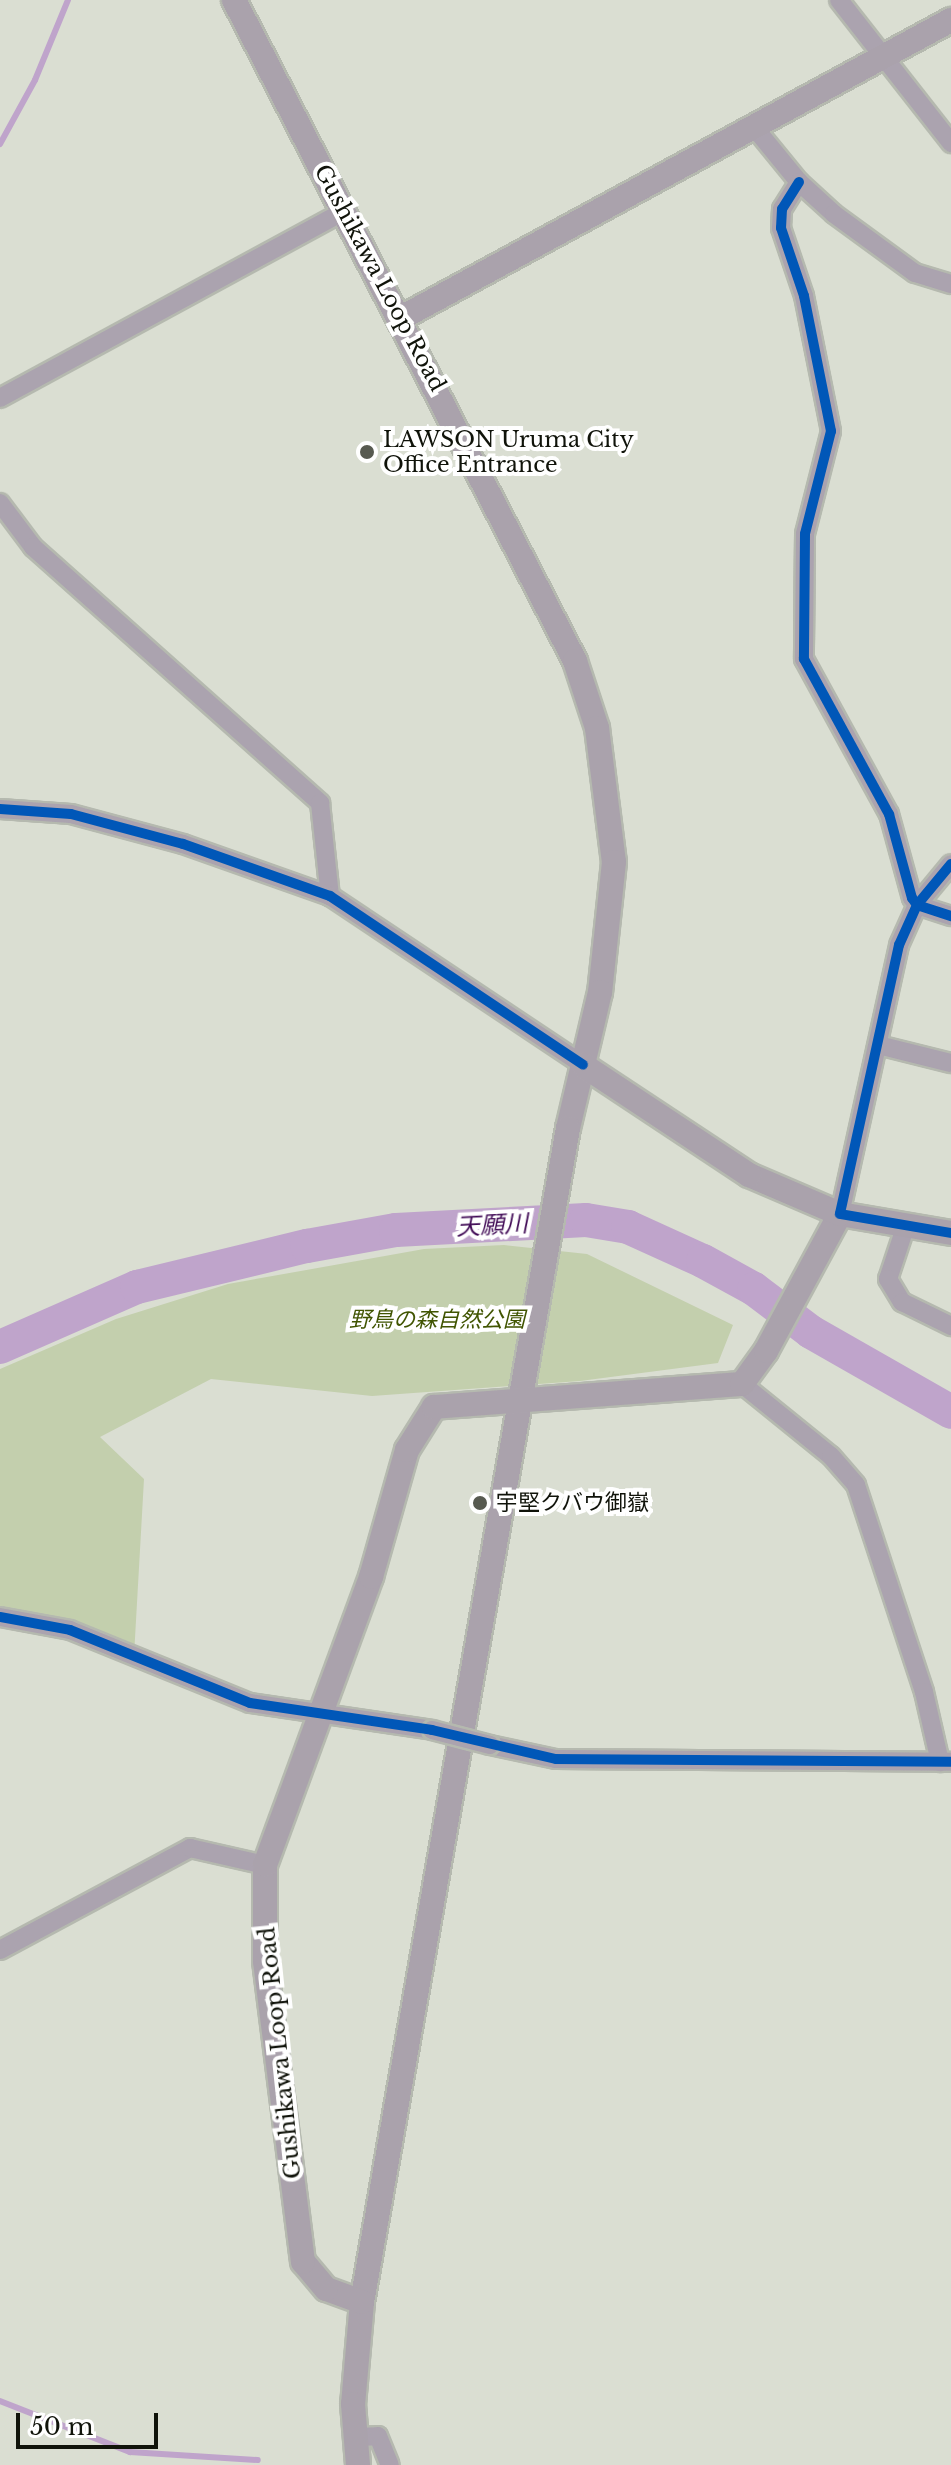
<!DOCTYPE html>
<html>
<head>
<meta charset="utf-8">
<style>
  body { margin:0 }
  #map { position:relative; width:951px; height:2465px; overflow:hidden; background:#daded2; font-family:"Libre Baskerville","Noto Sans JP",serif }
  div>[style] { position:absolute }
  .green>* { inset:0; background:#c3cfad }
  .stream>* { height:6px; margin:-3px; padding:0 3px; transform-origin:3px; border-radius:3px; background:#bfa4cb }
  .river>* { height:34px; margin:-17px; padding:0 17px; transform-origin:17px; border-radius:17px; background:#bfa4cb }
  .roads { filter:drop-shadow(2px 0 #b5b9af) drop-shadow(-2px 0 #b5b9af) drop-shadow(0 2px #b5b9af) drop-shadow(0 -2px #b5b9af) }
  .street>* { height:18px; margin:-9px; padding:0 9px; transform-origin:9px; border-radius:9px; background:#aba3af }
  .secondary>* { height:24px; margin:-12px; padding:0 12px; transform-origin:12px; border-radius:12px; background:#aaa2ac }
  .bridges { filter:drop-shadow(2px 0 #b5b9af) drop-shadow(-2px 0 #b5b9af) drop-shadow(0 2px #b5b9af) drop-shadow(0 -2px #b5b9af) }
  .street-bridge>* { height:18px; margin:-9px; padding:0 9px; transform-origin:9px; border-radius:9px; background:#aba3af }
  .cycleway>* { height:10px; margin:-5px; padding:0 5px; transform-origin:5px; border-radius:5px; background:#0057b8 }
  .dots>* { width:22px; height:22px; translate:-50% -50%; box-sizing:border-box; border:4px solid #fff; border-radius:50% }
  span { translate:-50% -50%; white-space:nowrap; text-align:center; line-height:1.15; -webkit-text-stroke:8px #fff; paint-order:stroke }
  .street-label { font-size:22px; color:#10130a }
  .poi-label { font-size:22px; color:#10130a }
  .left { translate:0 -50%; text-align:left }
  .park-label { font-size:22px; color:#415502; font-style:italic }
  .water-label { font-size:24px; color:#410b56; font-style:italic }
  .scale { position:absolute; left:16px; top:2413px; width:142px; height:36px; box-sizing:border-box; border:4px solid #10130a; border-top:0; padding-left:10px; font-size:24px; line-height:28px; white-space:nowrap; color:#10130a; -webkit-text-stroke:6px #fff; paint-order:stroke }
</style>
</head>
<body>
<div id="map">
  <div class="green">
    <div style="clip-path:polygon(504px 1245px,587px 1254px,733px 1325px,718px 1363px,580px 1381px,372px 1396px,211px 1379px,100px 1437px,144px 1479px,134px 1656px,0 1617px,0 1369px,116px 1319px,228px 1284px,424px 1249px)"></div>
  </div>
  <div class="stream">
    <div style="left:0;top:144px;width:73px;rotate:-61.3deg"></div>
    <div style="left:35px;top:80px;width:87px;rotate:-67.6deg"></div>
    <div style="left:0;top:2401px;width:140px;rotate:21.4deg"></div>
    <div style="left:130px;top:2452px;width:128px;rotate:3.6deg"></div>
  </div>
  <div class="river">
    <div style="left:0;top:1347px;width:150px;rotate:-23.7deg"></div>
    <div style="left:137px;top:1287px;width:175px;rotate:-13.6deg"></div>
    <div style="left:307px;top:1246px;width:90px;rotate:-10.2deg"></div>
    <div style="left:396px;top:1230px;width:190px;rotate:-3deg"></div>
    <div style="left:586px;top:1220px;width:43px;rotate:9.5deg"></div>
    <div style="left:628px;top:1227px;width:82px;rotate:24.4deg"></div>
    <div style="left:703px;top:1261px;width:58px;rotate:28.8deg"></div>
    <div style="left:754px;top:1289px;width:71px;rotate:37deg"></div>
    <div style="left:811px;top:1332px;width:161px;rotate:29.7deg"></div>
  </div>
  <div class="roads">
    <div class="street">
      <div style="left:839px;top:0;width:182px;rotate:51.9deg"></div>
      <div style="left:754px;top:127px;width:71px;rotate:50.7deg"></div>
      <div style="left:799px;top:182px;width:47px;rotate:42.4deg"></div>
      <div style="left:834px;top:214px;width:100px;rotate:36.1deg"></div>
      <div style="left:915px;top:273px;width:38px;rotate:17deg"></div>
      <div style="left:799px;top:182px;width:32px;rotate:122deg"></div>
      <div style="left:782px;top:209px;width:19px;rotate:93deg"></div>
      <div style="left:781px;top:228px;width:72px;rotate:71.3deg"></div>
      <div style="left:804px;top:296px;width:138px;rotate:78.7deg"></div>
      <div style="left:831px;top:431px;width:106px;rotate:104.2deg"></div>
      <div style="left:805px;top:534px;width:125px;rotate:90.5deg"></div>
      <div style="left:804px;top:659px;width:177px;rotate:61.3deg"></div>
      <div style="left:889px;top:814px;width:87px;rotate:74.7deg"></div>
      <div style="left:912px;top:898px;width:9px;rotate:54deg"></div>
      <div style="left:917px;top:905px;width:36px;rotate:18deg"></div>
      <div style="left:0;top:398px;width:392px;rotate:-28.5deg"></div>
      <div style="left:0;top:503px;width:55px;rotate:53.1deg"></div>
      <div style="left:33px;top:547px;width:385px;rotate:41.7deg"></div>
      <div style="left:320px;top:803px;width:94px;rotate:83.9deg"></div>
      <div style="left:0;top:809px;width:71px;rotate:4deg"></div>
      <div style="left:71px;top:814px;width:116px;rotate:15deg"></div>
      <div style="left:183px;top:844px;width:156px;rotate:19.5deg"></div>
      <div style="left:330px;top:896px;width:304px;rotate:33.7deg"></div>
      <div style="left:878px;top:1045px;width:75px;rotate:13.9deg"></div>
      <div style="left:840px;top:1214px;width:275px;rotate:-77.6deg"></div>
      <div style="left:899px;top:945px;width:44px;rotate:-65.8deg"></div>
      <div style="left:917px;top:905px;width:53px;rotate:-50.3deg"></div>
      <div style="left:905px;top:1228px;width:54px;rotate:108.4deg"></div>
      <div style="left:888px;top:1279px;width:27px;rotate:59deg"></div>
      <div style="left:902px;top:1302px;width:55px;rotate:26.1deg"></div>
      <div style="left:742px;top:1384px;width:114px;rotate:39deg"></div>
      <div style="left:831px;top:1456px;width:38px;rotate:49deg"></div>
      <div style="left:856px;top:1485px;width:218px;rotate:71.8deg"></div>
      <div style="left:924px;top:1692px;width:72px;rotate:77.1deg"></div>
      <div style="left:0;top:1617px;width:71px;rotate:10.5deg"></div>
      <div style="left:70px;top:1630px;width:194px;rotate:22.1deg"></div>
      <div style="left:250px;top:1703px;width:184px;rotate:8.4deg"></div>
      <div style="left:490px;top:1745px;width:67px;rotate:12deg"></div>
      <div style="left:556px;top:1759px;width:395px;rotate:0.4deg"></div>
      <div style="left:0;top:1950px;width:216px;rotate:-28.2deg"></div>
      <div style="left:190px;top:1848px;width:77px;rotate:12.8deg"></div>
      <div style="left:355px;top:2437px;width:23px;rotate:-2deg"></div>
      <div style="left:378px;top:2436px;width:31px;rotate:68deg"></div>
    </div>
    <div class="secondary">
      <div style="left:234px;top:0;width:744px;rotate:62.71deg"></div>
      <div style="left:575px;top:661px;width:71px;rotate:71.8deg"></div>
      <div style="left:597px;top:728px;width:135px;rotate:82.8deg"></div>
      <div style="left:614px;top:862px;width:131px;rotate:96.1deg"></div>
      <div style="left:600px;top:992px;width:140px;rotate:103.2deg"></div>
      <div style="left:568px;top:1128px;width:1192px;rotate:99.95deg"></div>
      <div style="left:362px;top:2302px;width:102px;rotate:95deg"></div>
      <div style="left:353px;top:2404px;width:61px;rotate:85.3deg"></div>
      <div style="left:401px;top:318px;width:626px;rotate:-28.45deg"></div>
      <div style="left:840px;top:1214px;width:113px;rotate:9.7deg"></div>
      <div style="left:362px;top:2302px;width:38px;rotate:-160deg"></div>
      <div style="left:326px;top:2289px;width:35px;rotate:-130deg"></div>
      <div style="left:303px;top:2262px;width:303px;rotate:-97.2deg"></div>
      <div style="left:265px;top:1961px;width:96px;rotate:-90deg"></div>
      <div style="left:265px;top:1865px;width:307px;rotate:-69.8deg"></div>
      <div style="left:371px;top:1577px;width:132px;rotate:-74.2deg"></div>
      <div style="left:407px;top:1450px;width:51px;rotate:-57.9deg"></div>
      <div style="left:434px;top:1407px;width:309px;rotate:-4.3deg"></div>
      <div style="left:742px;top:1384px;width:41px;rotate:-54deg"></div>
      <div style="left:766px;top:1351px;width:156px;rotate:-61.6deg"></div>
      <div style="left:840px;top:1214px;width:99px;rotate:-156.8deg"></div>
      <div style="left:749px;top:1175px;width:199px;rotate:-146.5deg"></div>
    </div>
  </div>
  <div class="bridges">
    <div class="street-bridge">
      <div style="left:432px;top:1730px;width:60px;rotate:14.5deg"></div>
    </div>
  </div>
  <div class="cycleway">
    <div style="left:799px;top:182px;width:32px;rotate:122deg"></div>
    <div style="left:782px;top:209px;width:19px;rotate:93deg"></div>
    <div style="left:781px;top:228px;width:72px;rotate:71.3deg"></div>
    <div style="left:804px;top:296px;width:138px;rotate:78.7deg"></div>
    <div style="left:831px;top:431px;width:106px;rotate:104.2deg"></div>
    <div style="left:805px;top:534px;width:125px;rotate:90.5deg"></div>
    <div style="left:804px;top:659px;width:177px;rotate:61.3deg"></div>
    <div style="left:889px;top:814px;width:87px;rotate:74.7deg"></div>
    <div style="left:912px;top:898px;width:9px;rotate:54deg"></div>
    <div style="left:917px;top:905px;width:36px;rotate:18deg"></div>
    <div style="left:0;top:809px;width:71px;rotate:4deg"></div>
    <div style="left:71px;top:814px;width:116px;rotate:15deg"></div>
    <div style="left:183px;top:844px;width:156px;rotate:19.5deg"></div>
    <div style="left:330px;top:896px;width:304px;rotate:33.7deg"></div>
    <div style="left:951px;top:864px;width:53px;rotate:129.7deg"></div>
    <div style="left:917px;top:905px;width:44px;rotate:114.2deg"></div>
    <div style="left:899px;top:945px;width:275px;rotate:102.4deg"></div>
    <div style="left:840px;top:1214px;width:113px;rotate:9.7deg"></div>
    <div style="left:0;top:1617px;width:71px;rotate:10.5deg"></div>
    <div style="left:70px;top:1630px;width:194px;rotate:22.1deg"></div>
    <div style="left:250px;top:1703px;width:184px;rotate:8.4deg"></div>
    <div style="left:432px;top:1730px;width:127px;rotate:13.2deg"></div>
    <div style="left:556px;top:1759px;width:395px;rotate:0.4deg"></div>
  </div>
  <div class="dots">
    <div style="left:367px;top:452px;background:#575a50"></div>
    <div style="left:480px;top:1503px;background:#575a50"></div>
  </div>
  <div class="street-label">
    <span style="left:380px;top:278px;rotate:62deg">Gushikawa Loop Road</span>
    <span style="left:280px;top:2053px;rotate:-96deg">Gushikawa Loop Road</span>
  </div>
  <div class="poi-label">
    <span class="left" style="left:383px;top:452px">LAWSON Uruma City<br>Office Entrance</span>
    <span class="left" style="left:496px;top:1503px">宇堅クバウ御嶽</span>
  </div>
  <div class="park-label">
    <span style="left:437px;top:1320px">野鳥の森自然公園</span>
  </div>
  <div class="water-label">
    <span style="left:492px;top:1225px;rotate:-3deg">天願川</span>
  </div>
  <div class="scale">50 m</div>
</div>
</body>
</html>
